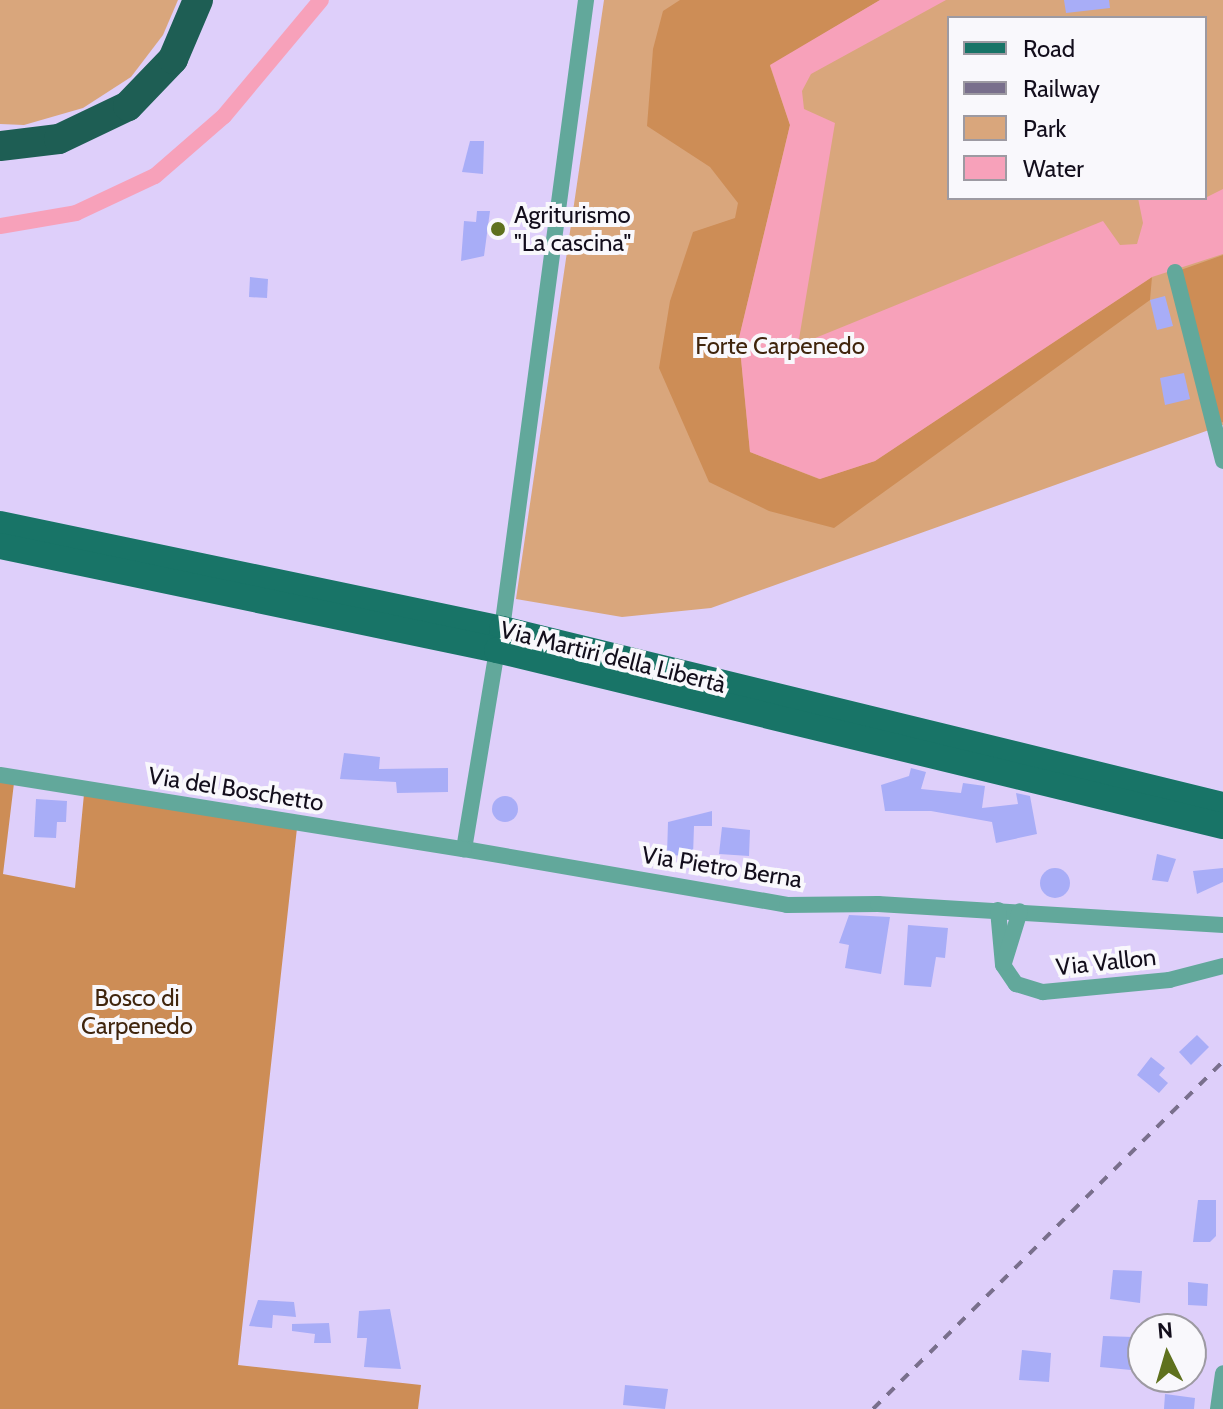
<!DOCTYPE html>
<html>
<head>
<meta charset="utf-8">
<style>
  body { margin:0 }
  #map { position:relative; width:1223px; height:1409px; overflow:hidden; background:#decffa; font-family:Cabin,sans-serif }
  div>[style] { position:absolute }
  .green>* { inset:0; background:#d9a67c }
  .forest>* { inset:0; background:#cd8d56 }
  .water>* { inset:0; background:#f7a1ba }
  .canal>* { height:16px; margin:-8px; padding:0 8px; transform-origin:8px; border-radius:8px; background:#f7a1ba }
  .building>* { inset:0; background:#a8adf7 }
  .round { border-radius:50% }
  .street>* { height:16px; margin:-8px; padding:0 8px; transform-origin:8px; border-radius:8px; background:#62a89b }
  .primary>* { height:26px; margin:-13px; padding:0 13px; transform-origin:13px; border-radius:13px; background:#187467 }
  .highway>* { height:30px; margin:-15px; padding:0 15px; transform-origin:15px; border-radius:15px; background:#1e5e54 }
  .rail>* { height:4px; margin-top:-2px; transform-origin:0; background:repeating-linear-gradient(90deg,#796f8c 0 10px,transparent 0 20px) }
  .dots>* { width:22px; height:22px; translate:-50% -50%; box-sizing:border-box; border:4px solid #f9f8fc; border-radius:50% }
  span { translate:-50% -50%; white-space:nowrap; text-align:center; line-height:1.15; -webkit-text-stroke:8px #f9f8fc; paint-order:stroke }
  .poi-label { font-size:24px; color:#130e1c }
  .left { translate:0 -50%; text-align:left }
  .park-label { font-size:24px; color:#40250d }
  .street-label { font-size:24px; color:#130e1c }
  .legend { position:absolute; left:947px; top:16px; width:260px; height:184px; box-sizing:border-box; background:#f9f8fc; border:2px solid #9d9aa2; margin:0; padding:10px 14px; list-style:none; font-size:24px; color:#130e1c }
  .legend li { display:flex; align-items:center; gap:16px; height:40px }
  .legend b { width:40px; border:2px solid #9d9aa2 }
  .north { position:absolute; left:1127px; top:1313px; width:80px; height:80px; box-sizing:border-box; background:#f9f8fc; border:2px solid #9d9aa2; border-radius:50%; rotate:355deg; font-size:22px; font-weight:700; line-height:32px; text-align:center; color:#130e1c }
  .north::after { content:''; display:block; margin:auto; width:28px; height:36px; background:#5f711e; clip-path:polygon(50% 0,100% 100%,50% 72%,0 100%) }
</style>
</head>
<body>
<div id="map">
  <div class="green">
    <div style="clip-path:polygon(0 0,178px 0,163px 35px,131px 77px,83px 108px,24px 125px,0 124px)"></div>
    <div style="clip-path:polygon(evenodd,604px 0,1223px 0,1223px 425px,711px 608px,622px 617px,516px 599px,604px 0,949px 18px,1205px 18px,1205px 198px,949px 198px,949px 18px)"></div>
  </div>
  <div class="forest">
    <div style="clip-path:polygon(680px 0,880px 0,770px 66px,790px 125px,739px 338px,750px 452px,819px 479px,875px 461px,1152px 277px,1150px 300px,834px 528px,769px 511px,709px 482px,659px 368px,670px 301px,693px 232px,735px 218px,738px 203px,710px 167px,647px 126px,653px 49px,663px 11px)"></div>
    <div style="clip-path:polygon(1223px 255px,1223px 422px,1213px 426px,1175px 272px)"></div>
    <div style="clip-path:polygon(0 781px,14px 783px,3px 874px,75px 888px,84px 794px,297px 828px,238px 1365px,421px 1385px,418px 1409px,0 1409px)"></div>
  </div>
  <div class="water">
    <div style="clip-path:polygon(880px 0,946px 0,811px 74px,802px 91px,804px 109px,835px 123px,798px 345px,1103px 221px,1120px 245px,1137px 244px,1143px 223px,1138px 198px,1205px 198px,1223px 189px,1223px 254px,1152px 277px,875px 461px,820px 479px,750px 452px,739px 338px,790px 125px,770px 65px)"></div>
  </div>
  <div class="canal">
    <div style="left:0;top:226px;width:77px;rotate:-9.7deg"></div>
    <div style="left:76px;top:213px;width:87px;rotate:-25.1deg"></div>
    <div style="left:155px;top:176px;width:91px;rotate:-41deg"></div>
    <div style="left:224px;top:116px;width:151px;rotate:-50.1deg"></div>
  </div>
  <div class="building">
    <div style="clip-path:polygon(1064px 0,1109px 0,1110px 8px,1066px 13px)"></div>
    <div style="clip-path:polygon(470px 141px,484px 141px,483px 174px,462px 172px)"></div>
    <div style="clip-path:polygon(477px 211px,490px 211px,484px 256px,461px 261px,464px 221px,476px 222px)"></div>
    <div style="clip-path:polygon(250px 277px,268px 279px,267px 298px,249px 297px)"></div>
    <div style="clip-path:polygon(1165px 296px,1173px 326px,1157px 330px,1150px 300px)"></div>
    <div style="clip-path:polygon(1184px 373px,1190px 399px,1165px 405px,1160px 378px)"></div>
    <div style="clip-path:polygon(344px 753px,380px 757px,379px 769px,448px 768px,448px 792px,397px 793px,396px 782px,340px 779px)"></div>
    <div style="clip-path:polygon(911px 768px,926px 772px,921px 789px,961px 793px,963px 783px,985px 786px,982px 808px,1018px 804px,1016px 793px,1030px 796px,1037px 834px,996px 843px,992px 822px,931px 811px,885px 811px,881px 785px,909px 776px)"></div>
    <div class="round" style="left:492px;top:796px;width:26px;height:26px"></div>
    <div style="clip-path:polygon(36px 799px,67px 801px,66px 822px,57px 822px,56px 838px,34px 837px)"></div>
    <div style="clip-path:polygon(712px 811px,712px 826px,694px 826px,693px 856px,667px 855px,668px 822px)"></div>
    <div style="clip-path:polygon(722px 827px,750px 830px,749px 856px,719px 854px)"></div>
    <div style="clip-path:polygon(1157px 854px,1176px 859px,1168px 882px,1152px 880px)"></div>
    <div class="round" style="left:1040px;top:868px;width:30px;height:30px"></div>
    <div style="clip-path:polygon(1223px 868px,1223px 882px,1197px 894px,1193px 871px)"></div>
    <div style="clip-path:polygon(849px 915px,890px 917px,881px 974px,845px 968px,849px 945px,839px 943px)"></div>
    <div style="clip-path:polygon(908px 925px,948px 928px,945px 958px,936px 957px,931px 987px,904px 985px)"></div>
    <div style="clip-path:polygon(1197px 1035px,1209px 1047px,1191px 1065px,1179px 1052px)"></div>
    <div style="clip-path:polygon(1151px 1057px,1165px 1068px,1159px 1075px,1168px 1083px,1159px 1093px,1137px 1075px)"></div>
    <div style="clip-path:polygon(1198px 1200px,1216px 1200px,1216px 1236px,1210px 1242px,1193px 1242px)"></div>
    <div style="clip-path:polygon(1113px 1270px,1142px 1271px,1140px 1303px,1110px 1299px)"></div>
    <div style="clip-path:polygon(1188px 1282px,1208px 1284px,1207px 1306px,1188px 1305px)"></div>
    <div style="clip-path:polygon(258px 1300px,294px 1302px,296px 1317px,273px 1315px,272px 1328px,249px 1326px)"></div>
    <div style="clip-path:polygon(390px 1309px,401px 1369px,364px 1367px,367px 1338px,357px 1338px,359px 1311px)"></div>
    <div style="clip-path:polygon(329px 1323px,331px 1343px,314px 1343px,315px 1334px,292px 1331px,292px 1324px)"></div>
    <div style="clip-path:polygon(1103px 1336px,1133px 1337px,1131px 1370px,1100px 1367px)"></div>
    <div style="clip-path:polygon(1022px 1350px,1051px 1353px,1049px 1382px,1019px 1380px)"></div>
    <div style="clip-path:polygon(625px 1385px,668px 1389px,665px 1409px,623px 1405px)"></div>
    <div style="clip-path:polygon(1165px 1394px,1195px 1398px,1194px 1409px,1164px 1409px)"></div>
  </div>
  <div class="street">
    <div style="left:1175px;top:272px;width:195px;rotate:75.7deg"></div>
    <div style="left:502px;top:629px;width:635px;rotate:-82.39deg"></div>
    <div style="left:497px;top:650px;width:202px;rotate:99.4deg"></div>
    <div style="left:464px;top:849px;width:328px;rotate:9.8deg"></div>
    <div style="left:787px;top:905px;width:91px;rotate:-0.6deg"></div>
    <div style="left:878px;top:904px;width:346px;rotate:3.5deg"></div>
    <div style="left:0;top:775px;width:470px;rotate:9.1deg"></div>
    <div style="left:998px;top:910px;width:55px;rotate:84.8deg"></div>
    <div style="left:1003px;top:965px;width:23px;rotate:56deg"></div>
    <div style="left:1016px;top:984px;width:28px;rotate:17deg"></div>
    <div style="left:1043px;top:992px;width:127px;rotate:-5.4deg"></div>
    <div style="left:1169px;top:980px;width:56px;rotate:-14.5deg"></div>
    <div style="left:1004px;top:963px;width:54px;rotate:-72.9deg"></div>
    <div style="left:1218px;top:1409px;width:36px;rotate:-82deg"></div>
  </div>
  <div class="primary">
    <div style="left:0;top:524px;width:513px;rotate:11.81deg"></div>
    <div style="left:502px;top:629px;width:742px;rotate:13.72deg"></div>
    <div style="left:0;top:546px;width:508px;rotate:11.82deg"></div>
    <div style="left:497px;top:650px;width:747px;rotate:13.63deg"></div>
  </div>
  <div class="highway">
    <div style="left:0;top:146px;width:59px;rotate:-6.8deg"></div>
    <div style="left:59px;top:139px;width:76px;rotate:-25.6deg"></div>
    <div style="left:128px;top:106px;width:65px;rotate:-46.2deg"></div>
    <div style="left:173px;top:59px;width:64px;rotate:-67deg"></div>
  </div>
  <div class="rail">
    <div style="left:873px;top:1409px;width:494px;rotate:-44.8deg"></div>
  </div>
  <div class="dots">
    <div style="left:498px;top:229px;background:#5f711e"></div>
  </div>
  <div class="poi-label">
    <span class="left" style="left:514px;top:229px">Agriturismo<br>"La cascina"</span>
  </div>
  <div class="park-label">
    <span style="left:780px;top:346px">Forte Carpenedo</span>
    <span style="left:137px;top:1012px">Bosco di<br>Carpenedo</span>
  </div>
  <div class="street-label">
    <span style="left:613px;top:657px;rotate:14deg">Via Martiri della Libertà</span>
    <span style="left:236px;top:789px;rotate:9deg">Via del Boschetto</span>
    <span style="left:722px;top:867px;rotate:9deg">Via Pietro Berna</span>
    <span style="left:1106px;top:962px;rotate:-6deg">Via Vallon</span>
  </div>
  <ul class="legend">
  <li><b style="height:10px;background:#187467"></b>Road</li>
  <li><b style="height:10px;background:#796f8c"></b>Railway</li>
  <li><b style="height:22px;background:#d9a67c"></b>Park</li>
  <li><b style="height:22px;background:#f7a1ba"></b>Water</li>
  </ul>
  <div class="north">N</div>
</div>
</body>
</html>
